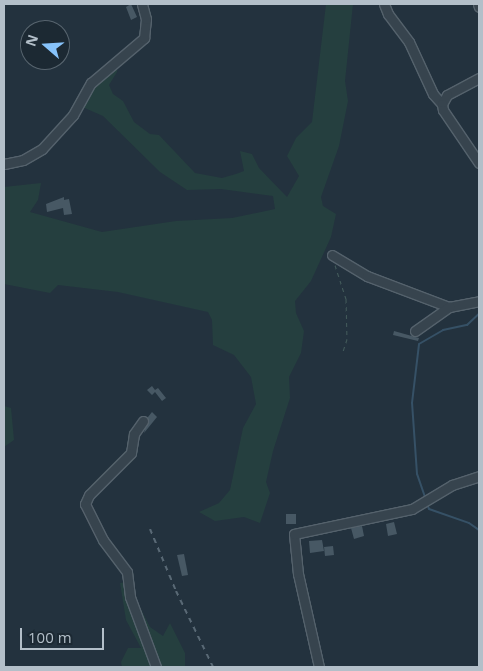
<!DOCTYPE html>
<html>
<head>
<meta charset="utf-8">
<style>
  body { margin:0 }
  #map { position:relative; width:483px; height:671px; overflow:hidden; background:#23323e; font-family:"Open Sans",sans-serif }
  div>[style] { position:absolute }
  .green>* { inset:0; background:#253f3f }
  .stream>* { height:2px; margin:-1px; padding:0 1px; transform-origin:1px; border-radius:1px; background:#365166 }
  .building>* { inset:0; background:#475864 }
  .path>* { height:1px; margin-top:-0.5px; transform-origin:0; background:repeating-linear-gradient(90deg,#435b5b 0 4px,transparent 0 8px) }
  .roads { filter:drop-shadow(1px 0 #55626c) drop-shadow(-1px 0 #55626c) drop-shadow(0 1px #55626c) drop-shadow(0 -1px #55626c) }
  .minor>* { height:9px; margin:-4.5px; padding:0 4.5px; transform-origin:4.5px; border-radius:4.5px; background:#37444e }
  .rail>* { height:2px; margin-top:-1px; transform-origin:0; background:repeating-linear-gradient(90deg,#596975 0 5px,transparent 0 10px) }
  span { translate:-50% -50%; white-space:nowrap; text-align:center; line-height:1.15; -webkit-text-stroke:4px #1c2933; paint-order:stroke }
  .frame { position:absolute; inset:0; border:5px solid #b3bfc9; pointer-events:none }
  .north { position:absolute; left:20px; top:20px; width:50px; height:50px; box-sizing:border-box; background:#1c2933; border:1px solid #58656f; border-radius:50%; rotate:289deg; font-size:14px; font-weight:700; line-height:20px; text-align:center; color:#b3bfc9 }
  .north::after { content:''; display:block; margin:auto; width:18px; height:22px; background:#87c3fb; clip-path:polygon(50% 0,100% 100%,50% 72%,0 100%) }
  .scale { position:absolute; left:20px; top:628px; width:84px; height:22px; box-sizing:border-box; border:2px solid #b3bfc9; border-top:0; padding-left:6px; font-size:15px; line-height:18px; white-space:nowrap; color:#b3bfc9; -webkit-text-stroke:4px #1c2933; paint-order:stroke }
</style>
</head>
<body>
<div id="map">
  <div class="green">
    <div style="clip-path:polygon(326px 4px,353px 4px,345px 81px,348px 101px,339px 146px,321px 197px,323px 206px,336px 214px,331px 237px,311px 281px,295px 301px,296px 313px,304px 331px,301px 353px,289px 377px,290px 398px,273px 451px,266px 482px,270px 493px,260px 523px,244px 517px,215px 521px,199px 512px,219px 503px,230px 490px,243px 428px,256px 404px,251px 377px,234px 355px,213px 345px,212px 320px,208px 312px,118px 292px,58px 285px,50px 293px,4px 284px,4px 187px,41px 183px,38px 200px,30px 212px,102px 232px,176px 221px,232px 218px,275px 209px,273px 196px,221px 189px,187px 190px,160px 172px,103px 116px,80px 106px,91px 87px,118px 62px,117px 72px,109px 85px,113px 94px,123px 101px,134px 122px,150px 134px,159px 135px,195px 173px,222px 178px,236px 174px,244px 171px,240px 151px,252px 154px,259px 168px,287px 197px,299px 176px,287px 156px,296px 138px,312px 122px)"></div>
    <div style="clip-path:polygon(4px 406px,11px 408px,14px 440px,4px 447px)"></div>
    <div style="clip-path:polygon(127px 582px,150px 627px,163px 636px,170px 623px,185px 653px,185px 667px,122px 667px,121px 662px,128px 648px,141px 648px,126px 620px,120px 583px)"></div>
  </div>
  <div class="stream">
    <div style="left:425px;top:497px;width:24px;rotate:-109deg"></div>
    <div style="left:417px;top:474px;width:71px;rotate:-94deg"></div>
    <div style="left:412px;top:403px;width:59px;rotate:-83.2deg"></div>
    <div style="left:419px;top:344px;width:28px;rotate:-30deg"></div>
    <div style="left:443px;top:330px;width:25px;rotate:-12deg"></div>
    <div style="left:467px;top:325px;width:16px;rotate:-43deg"></div>
    <div style="left:427px;top:504px;width:5px;rotate:68deg"></div>
    <div style="left:429px;top:509px;width:42px;rotate:19.3deg"></div>
    <div style="left:469px;top:523px;width:12px;rotate:35deg"></div>
  </div>
  <div class="building">
    <div style="clip-path:polygon(131px 4px,137px 17px,131px 20px,126px 7px)"></div>
    <div style="clip-path:polygon(64px 197px,64px 200px,69px 199px,72px 214px,64px 215px,63px 208px,47px 212px,46px 204px)"></div>
    <div style="clip-path:polygon(394px 331px,419px 338px,418px 341px,393px 335px)"></div>
    <div style="clip-path:polygon(152px 386px,155px 390px,158px 388px,166px 398px,162px 401px,155px 392px,152px 395px,147px 390px)"></div>
    <div style="clip-path:polygon(152px 412px,157px 417px,144px 433px,148px 417px)"></div>
    <div style="clip-path:polygon(286px 514px,296px 514px,296px 524px,286px 524px)"></div>
    <div style="clip-path:polygon(394px 522px,397px 534px,388px 536px,386px 524px)"></div>
    <div style="clip-path:polygon(362px 526px,364px 536px,354px 539px,351px 528px)"></div>
    <div style="clip-path:polygon(322px 540px,324px 551px,310px 553px,309px 541px)"></div>
    <div style="clip-path:polygon(333px 546px,334px 555px,325px 556px,324px 547px)"></div>
    <div style="clip-path:polygon(184px 554px,188px 575px,182px 576px,177px 555px)"></div>
  </div>
  <div class="path">
    <div style="left:335px;top:265px;width:36px;rotate:72deg"></div>
    <div style="left:346px;top:299px;width:40px;rotate:88.6deg"></div>
    <div style="left:347px;top:339px;width:13px;rotate:108deg"></div>
  </div>
  <div class="roads">
    <div class="minor">
      <div style="left:384px;top:4px;width:11px;rotate:68deg"></div>
      <div style="left:388px;top:14px;width:35px;rotate:53deg"></div>
      <div style="left:409px;top:42px;width:57px;rotate:65.2deg"></div>
      <div style="left:433px;top:94px;width:13px;rotate:48deg"></div>
      <div style="left:478px;top:4px;width:3px;rotate:72deg"></div>
      <div style="left:479px;top:78px;width:36px;rotate:152deg"></div>
      <div style="left:447px;top:95px;width:10px;rotate:119deg"></div>
      <div style="left:442px;top:104px;width:6px;rotate:81deg"></div>
      <div style="left:443px;top:110px;width:64px;rotate:55.8deg"></div>
      <div style="left:4px;top:164px;width:19px;rotate:-12deg"></div>
      <div style="left:23px;top:160px;width:22px;rotate:-30deg"></div>
      <div style="left:42px;top:149px;width:46px;rotate:-47.6deg"></div>
      <div style="left:73px;top:115px;width:37px;rotate:-61deg"></div>
      <div style="left:91px;top:83px;width:70px;rotate:-40.3deg"></div>
      <div style="left:144px;top:38px;width:19px;rotate:-84deg"></div>
      <div style="left:146px;top:19px;width:16px;rotate:-105deg"></div>
      <div style="left:332px;top:255px;width:41px;rotate:31deg"></div>
      <div style="left:367px;top:276px;width:88px;rotate:20.7deg"></div>
      <div style="left:449px;top:307px;width:31px;rotate:-11deg"></div>
      <div style="left:415px;top:331px;width:42px;rotate:-35.2deg"></div>
      <div style="left:143px;top:421px;width:16px;rotate:125deg"></div>
      <div style="left:134px;top:434px;width:19px;rotate:99deg"></div>
      <div style="left:131px;top:453px;width:59px;rotate:135deg"></div>
      <div style="left:89px;top:495px;width:10px;rotate:114deg"></div>
      <div style="left:85px;top:504px;width:40px;rotate:63.4deg"></div>
      <div style="left:103px;top:540px;width:40px;rotate:53deg"></div>
      <div style="left:127px;top:572px;width:25px;rotate:83deg"></div>
      <div style="left:130px;top:597px;width:75px;rotate:69.6deg"></div>
      <div style="left:319px;top:667px;width:95px;rotate:-102.7deg"></div>
      <div style="left:298px;top:574px;width:40px;rotate:-95.7deg"></div>
      <div style="left:294px;top:534px;width:121px;rotate:-12deg"></div>
      <div style="left:412px;top:509px;width:47px;rotate:-31deg"></div>
      <div style="left:452px;top:485px;width:28px;rotate:-18deg"></div>
    </div>
  </div>
  <div class="rail">
    <div style="left:150px;top:529px;width:67px;rotate:67.2deg"></div>
    <div style="left:176px;top:591px;width:85px;rotate:64deg"></div>
  </div>
  <div class="frame"></div>
  <div class="north">N</div>
  <div class="scale">100 m</div>
</div>
</body>
</html>
